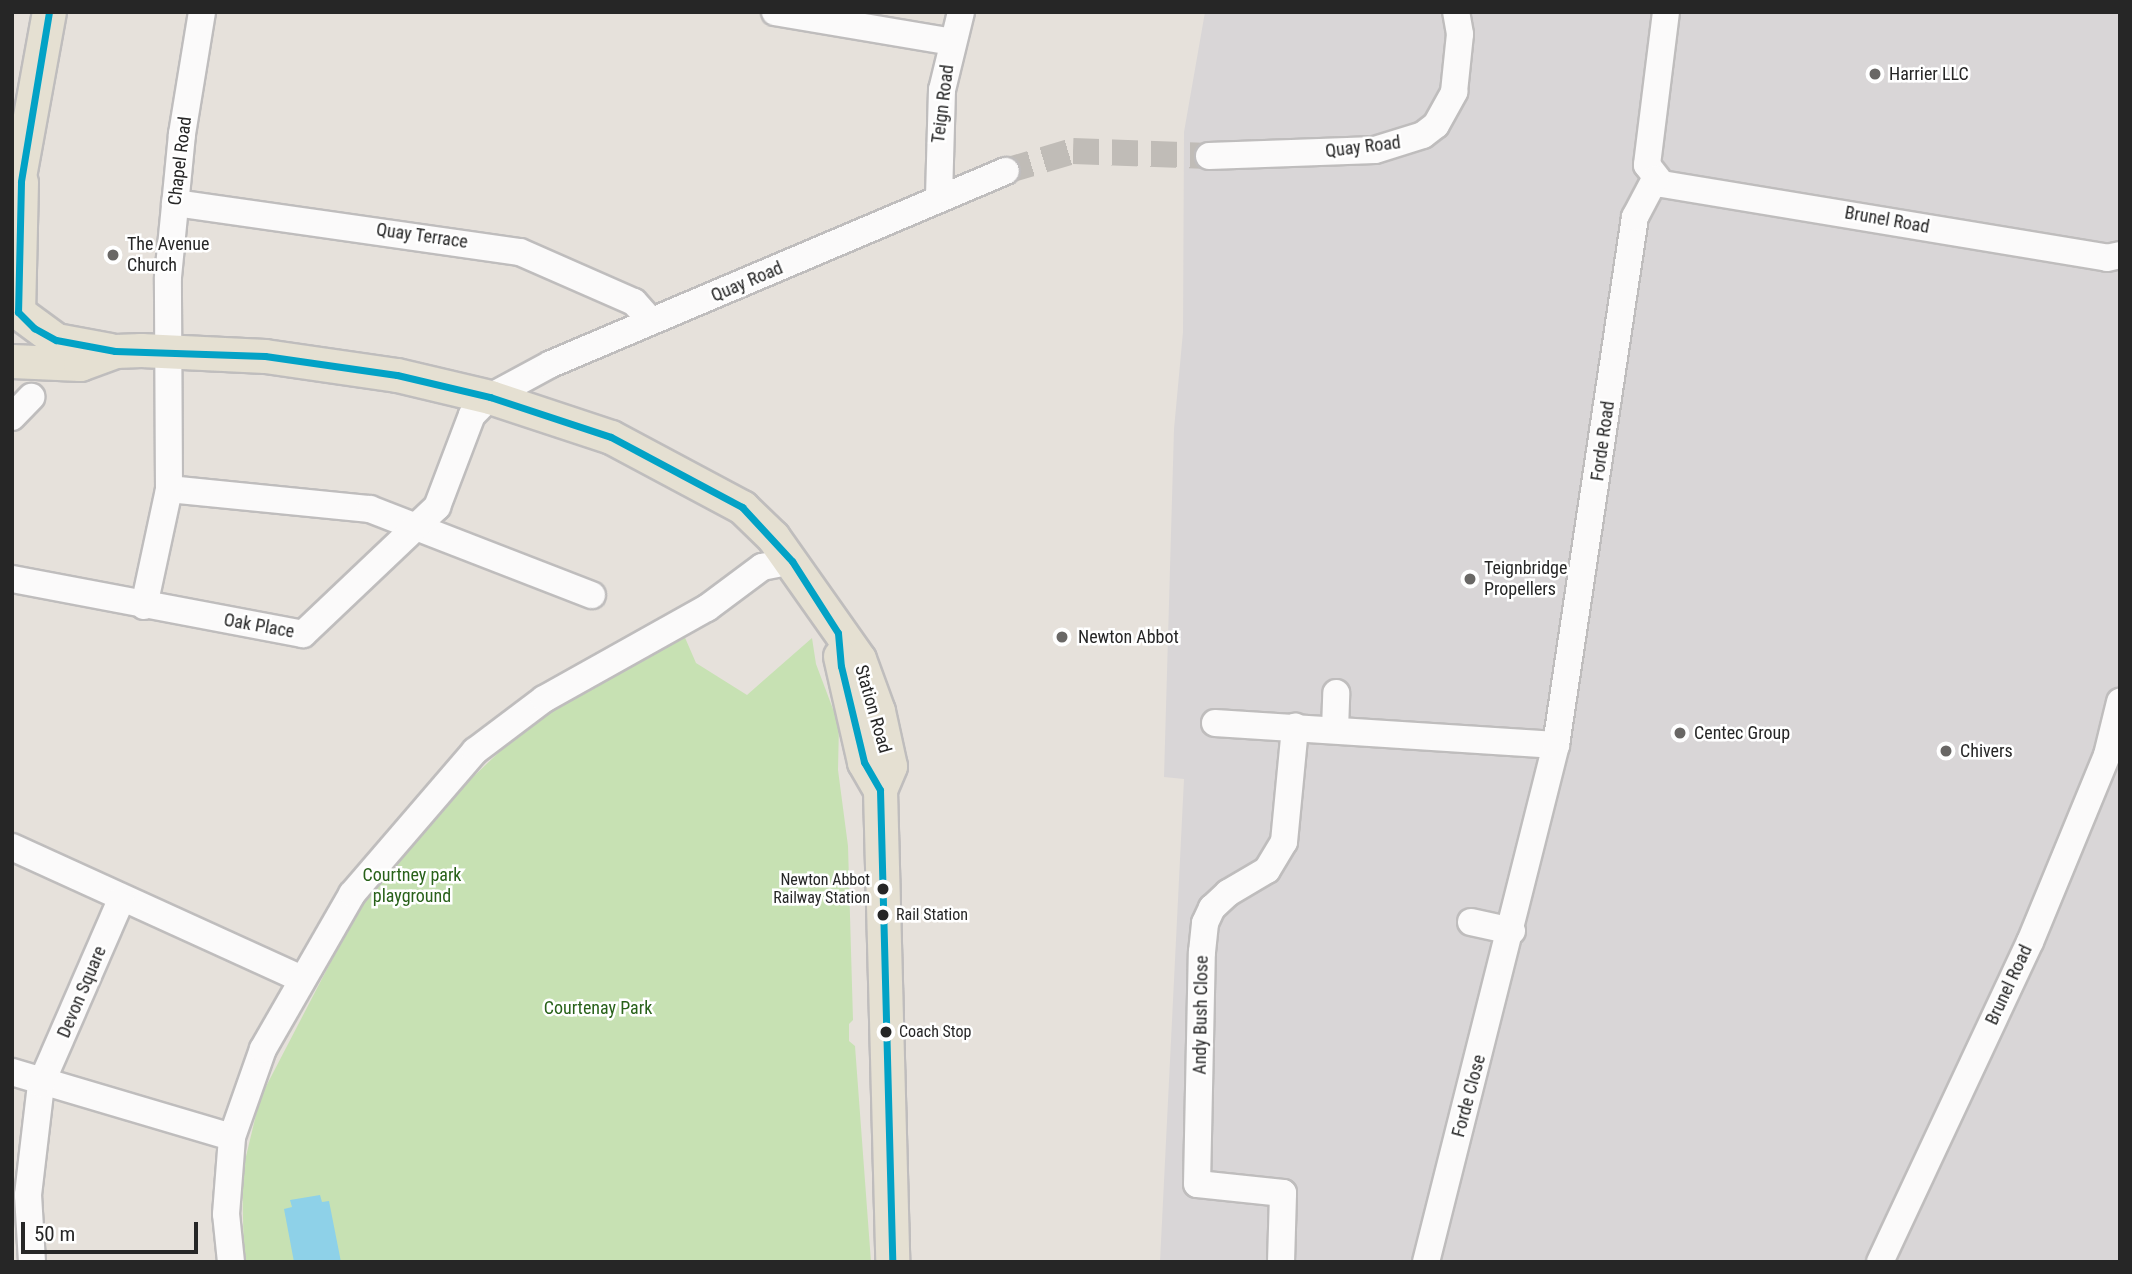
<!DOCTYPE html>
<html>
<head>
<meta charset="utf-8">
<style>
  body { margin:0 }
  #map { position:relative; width:2132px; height:1274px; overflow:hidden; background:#e6e1db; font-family:"Roboto Condensed",sans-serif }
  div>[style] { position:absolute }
  .industrial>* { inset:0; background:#d9d6d7 }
  .green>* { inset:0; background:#c7e1b3 }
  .water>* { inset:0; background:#8ed1e8 }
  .minor-tunnel>* { height:26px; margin-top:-13px; transform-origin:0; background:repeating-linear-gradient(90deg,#c0bcb7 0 26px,transparent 0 39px) }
  .roads { filter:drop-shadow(2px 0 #bfbdbd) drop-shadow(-2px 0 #bfbdbd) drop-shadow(0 2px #bfbdbd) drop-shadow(0 -2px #bfbdbd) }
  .minor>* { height:26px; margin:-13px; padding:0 13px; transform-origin:13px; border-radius:13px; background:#fbfafa }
  .major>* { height:33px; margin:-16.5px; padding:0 16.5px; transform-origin:16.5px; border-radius:16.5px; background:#e5e0d2 }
  .bus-1>* { height:7px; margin:-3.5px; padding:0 3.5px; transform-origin:3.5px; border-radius:3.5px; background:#02a2c6 }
  .dots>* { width:19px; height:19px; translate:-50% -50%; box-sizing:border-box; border:4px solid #fff; border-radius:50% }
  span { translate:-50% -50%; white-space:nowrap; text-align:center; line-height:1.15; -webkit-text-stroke:5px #fff; paint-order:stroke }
  .bus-label { font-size:16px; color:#262626 }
  .right { translate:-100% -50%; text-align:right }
  .left { translate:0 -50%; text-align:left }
  .poi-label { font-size:18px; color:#262626 }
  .street-label { font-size:18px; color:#262626 }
  .park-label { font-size:18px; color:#286119 }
  .frame { position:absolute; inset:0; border:14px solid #262626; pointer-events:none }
  .scale { position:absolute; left:21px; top:1222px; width:177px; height:32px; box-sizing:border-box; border:4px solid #262626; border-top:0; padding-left:9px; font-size:21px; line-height:24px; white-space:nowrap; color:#262626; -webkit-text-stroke:5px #fff; paint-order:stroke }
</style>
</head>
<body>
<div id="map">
  <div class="industrial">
    <div style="clip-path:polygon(1205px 12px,2120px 12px,2120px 1262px,1160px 1262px,1184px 779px,1164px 777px,1174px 429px,1183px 332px,1184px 132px)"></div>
  </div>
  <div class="green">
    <div style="clip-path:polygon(683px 633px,696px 663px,747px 695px,812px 638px,816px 664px,839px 725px,838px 770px,848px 846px,853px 1020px,849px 1024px,849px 1041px,855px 1046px,871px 1262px,244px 1262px,242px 1173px,260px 1098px,365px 896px,427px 821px,541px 712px)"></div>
  </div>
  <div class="water">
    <div style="clip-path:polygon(320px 1195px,322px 1202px,329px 1201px,341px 1262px,294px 1262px,284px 1209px,292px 1207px,290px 1200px)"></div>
  </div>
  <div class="minor-tunnel">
    <div style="left:1006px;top:171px;width:70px;rotate:-16.6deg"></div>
    <div style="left:1073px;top:151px;width:136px;rotate:2.1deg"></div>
  </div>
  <div class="roads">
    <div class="minor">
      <div style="left:775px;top:12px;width:180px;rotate:9.6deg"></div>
      <div style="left:1666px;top:12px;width:154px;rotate:97.1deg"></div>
      <div style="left:1647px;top:165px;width:24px;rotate:52deg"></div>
      <div style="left:1662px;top:184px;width:451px;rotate:9.4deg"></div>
      <div style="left:2107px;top:258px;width:13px;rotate:-13deg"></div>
      <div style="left:1209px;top:156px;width:166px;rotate:-2.1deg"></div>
      <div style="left:1375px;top:150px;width:50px;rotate:-17.4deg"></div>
      <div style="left:1423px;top:135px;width:16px;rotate:-38deg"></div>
      <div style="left:1436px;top:125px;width:38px;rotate:-61deg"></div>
      <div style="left:1454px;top:92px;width:58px;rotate:-84.1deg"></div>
      <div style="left:1460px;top:34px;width:22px;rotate:-100deg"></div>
      <div style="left:939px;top:197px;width:107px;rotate:-88.4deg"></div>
      <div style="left:942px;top:90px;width:80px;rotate:-76.3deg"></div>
      <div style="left:175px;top:203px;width:348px;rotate:8.1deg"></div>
      <div style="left:520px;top:252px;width:124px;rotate:23.7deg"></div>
      <div style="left:634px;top:302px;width:25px;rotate:48deg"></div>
      <div style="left:12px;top:417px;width:28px;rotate:-46deg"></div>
      <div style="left:169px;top:489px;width:202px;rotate:5.7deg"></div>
      <div style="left:370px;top:509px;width:238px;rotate:21.2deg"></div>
      <div style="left:12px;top:579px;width:296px;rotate:10.7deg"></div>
      <div style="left:303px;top:634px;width:185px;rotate:-43.5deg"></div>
      <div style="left:437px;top:507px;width:98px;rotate:-69.2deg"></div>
      <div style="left:472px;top:415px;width:25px;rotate:-45deg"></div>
      <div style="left:490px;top:397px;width:69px;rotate:-28.4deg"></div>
      <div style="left:551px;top:364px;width:494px;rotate:-23deg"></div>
      <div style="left:144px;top:606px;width:120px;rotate:-77.9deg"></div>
      <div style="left:169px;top:489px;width:212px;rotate:-90.3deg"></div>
      <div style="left:168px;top:277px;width:144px;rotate:-84.4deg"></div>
      <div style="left:182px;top:134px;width:124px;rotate:-80.7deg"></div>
      <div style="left:1215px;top:723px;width:342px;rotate:3.7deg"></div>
      <div style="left:1335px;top:730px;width:37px;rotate:-88deg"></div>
      <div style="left:12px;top:847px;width:319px;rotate:24.5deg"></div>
      <div style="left:1471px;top:922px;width:42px;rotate:12.4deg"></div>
      <div style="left:12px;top:1072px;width:229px;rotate:16.5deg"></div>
      <div style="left:32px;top:1262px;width:67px;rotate:-93.4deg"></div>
      <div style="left:28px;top:1195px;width:112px;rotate:-83.3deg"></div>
      <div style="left:41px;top:1084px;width:201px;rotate:-66.5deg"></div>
      <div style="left:231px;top:1262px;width:48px;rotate:-95.9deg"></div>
      <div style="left:226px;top:1214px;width:77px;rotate:-85.5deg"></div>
      <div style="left:232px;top:1137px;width:93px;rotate:-70.6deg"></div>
      <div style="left:263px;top:1049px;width:179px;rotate:-60.1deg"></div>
      <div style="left:352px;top:894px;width:189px;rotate:-49.3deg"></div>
      <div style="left:475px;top:751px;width:86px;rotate:-37deg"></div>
      <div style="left:544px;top:699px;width:187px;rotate:-29.2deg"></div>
      <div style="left:707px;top:608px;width:69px;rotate:-36.7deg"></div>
      <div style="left:762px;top:567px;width:31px;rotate:-11deg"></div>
      <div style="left:1281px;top:1262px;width:69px;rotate:-88.3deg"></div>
      <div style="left:1283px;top:1193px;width:86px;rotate:-174deg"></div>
      <div style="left:1197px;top:1184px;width:232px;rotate:-88.8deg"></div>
      <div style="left:1202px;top:952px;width:29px;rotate:-84deg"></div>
      <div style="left:1205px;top:923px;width:17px;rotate:-65deg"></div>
      <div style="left:1212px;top:908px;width:22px;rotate:-43deg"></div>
      <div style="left:1228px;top:893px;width:45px;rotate:-30.5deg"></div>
      <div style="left:1267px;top:870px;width:33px;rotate:-59deg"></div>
      <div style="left:1284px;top:842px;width:116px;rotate:-84.5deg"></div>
      <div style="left:1426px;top:1262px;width:533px;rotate:-75.89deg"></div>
      <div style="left:1556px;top:745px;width:534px;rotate:-81.49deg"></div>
      <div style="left:1635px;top:217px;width:43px;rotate:-62.2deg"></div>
      <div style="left:1880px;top:1262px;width:353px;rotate:-64.9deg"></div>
      <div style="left:2030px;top:942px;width:202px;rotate:-67.6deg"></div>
      <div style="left:2107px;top:755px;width:55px;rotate:-76.2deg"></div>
    </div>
    <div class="major">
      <div style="left:21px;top:182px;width:130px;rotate:91.3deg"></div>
      <div style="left:18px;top:312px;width:47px;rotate:36.4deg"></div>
      <div style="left:56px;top:340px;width:55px;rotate:10.5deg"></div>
      <div style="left:14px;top:204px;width:195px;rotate:-79.7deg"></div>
      <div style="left:12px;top:361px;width:68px;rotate:2.5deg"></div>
      <div style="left:80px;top:364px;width:37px;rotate:-20deg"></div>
      <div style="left:115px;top:351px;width:26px;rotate:-2deg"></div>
      <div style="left:141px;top:350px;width:124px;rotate:2.8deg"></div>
      <div style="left:265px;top:356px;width:133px;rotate:8.2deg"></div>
      <div style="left:397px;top:375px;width:96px;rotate:13.3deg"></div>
      <div style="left:490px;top:397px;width:127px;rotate:18.3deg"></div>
      <div style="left:611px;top:437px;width:149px;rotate:28.1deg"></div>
      <div style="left:742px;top:507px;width:43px;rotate:44.1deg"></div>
      <div style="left:773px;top:537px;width:149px;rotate:54.8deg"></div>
      <div style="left:859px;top:659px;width:55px;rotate:69.9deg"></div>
      <div style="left:878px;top:711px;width:56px;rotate:77.7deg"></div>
      <div style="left:890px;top:766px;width:26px;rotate:113deg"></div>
      <div style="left:880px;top:790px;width:472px;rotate:88.5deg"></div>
      <div style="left:840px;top:656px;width:109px;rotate:77.2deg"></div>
      <div style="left:864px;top:762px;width:32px;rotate:60deg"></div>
    </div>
  </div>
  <div class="bus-1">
    <div style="left:49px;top:12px;width:172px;rotate:99.4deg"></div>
    <div style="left:21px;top:182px;width:130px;rotate:91.3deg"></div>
    <div style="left:18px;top:312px;width:23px;rotate:45deg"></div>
    <div style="left:34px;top:328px;width:25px;rotate:29deg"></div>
    <div style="left:56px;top:340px;width:60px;rotate:10.6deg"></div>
    <div style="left:115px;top:351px;width:150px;rotate:1.9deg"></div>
    <div style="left:265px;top:356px;width:133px;rotate:8.2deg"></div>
    <div style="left:397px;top:375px;width:96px;rotate:13.3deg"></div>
    <div style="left:490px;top:397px;width:127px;rotate:18.3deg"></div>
    <div style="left:611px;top:437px;width:149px;rotate:28.1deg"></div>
    <div style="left:742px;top:507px;width:74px;rotate:47.2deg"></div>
    <div style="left:792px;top:561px;width:85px;rotate:57.4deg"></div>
    <div style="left:838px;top:633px;width:33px;rotate:85deg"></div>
    <div style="left:841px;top:666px;width:99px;rotate:76.5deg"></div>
    <div style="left:864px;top:762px;width:32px;rotate:60deg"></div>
    <div style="left:880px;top:790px;width:472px;rotate:88.5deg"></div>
  </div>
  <div class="dots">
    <div style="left:1875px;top:74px;background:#696765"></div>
    <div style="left:113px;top:255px;background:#696765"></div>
    <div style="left:1470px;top:579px;background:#696765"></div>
    <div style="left:1062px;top:637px;background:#696765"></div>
    <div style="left:1680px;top:733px;background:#696765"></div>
    <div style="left:1946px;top:751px;background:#696765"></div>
    <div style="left:883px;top:889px;background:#262626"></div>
    <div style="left:883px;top:915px;background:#262626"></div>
    <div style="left:886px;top:1032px;background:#262626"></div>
  </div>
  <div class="bus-label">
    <span class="right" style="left:870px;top:889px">Newton Abbot<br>Railway Station</span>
    <span class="left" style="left:896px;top:915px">Rail Station</span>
    <span class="left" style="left:899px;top:1032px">Coach Stop</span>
  </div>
  <div class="poi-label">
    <span class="left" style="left:1889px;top:74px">Harrier LLC</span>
    <span class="left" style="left:127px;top:255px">The Avenue<br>Church</span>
    <span class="left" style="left:1484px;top:579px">Teignbridge<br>Propellers</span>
    <span class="left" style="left:1078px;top:637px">Newton Abbot</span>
    <span class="left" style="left:1694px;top:733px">Centec Group</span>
    <span class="left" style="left:1960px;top:751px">Chivers</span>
  </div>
  <div class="street-label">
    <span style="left:943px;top:104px;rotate:-83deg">Teign Road</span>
    <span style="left:1363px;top:147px;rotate:-7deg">Quay Road</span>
    <span style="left:180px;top:161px;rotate:-83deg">Chapel Road</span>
    <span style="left:1887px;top:220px;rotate:10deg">Brunel Road</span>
    <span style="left:422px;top:236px;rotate:8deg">Quay Terrace</span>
    <span style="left:747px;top:282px;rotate:-23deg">Quay Road</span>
    <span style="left:1603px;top:441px;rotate:-82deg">Forde Road</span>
    <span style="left:259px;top:626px;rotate:10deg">Oak Place</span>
    <span style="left:873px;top:709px;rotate:74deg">Station Road</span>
    <span style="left:2009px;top:985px;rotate:-65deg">Brunel Road</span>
    <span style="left:82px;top:992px;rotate:-67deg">Devon Square</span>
    <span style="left:1201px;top:1015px;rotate:-89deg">Andy Bush Close</span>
    <span style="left:1469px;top:1096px;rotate:-75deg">Forde Close</span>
  </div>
  <div class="park-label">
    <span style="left:412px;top:886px">Courtney park<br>playground</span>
    <span style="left:598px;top:1008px">Courtenay Park</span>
  </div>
  <div class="frame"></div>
  <div class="scale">50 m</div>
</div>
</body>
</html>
